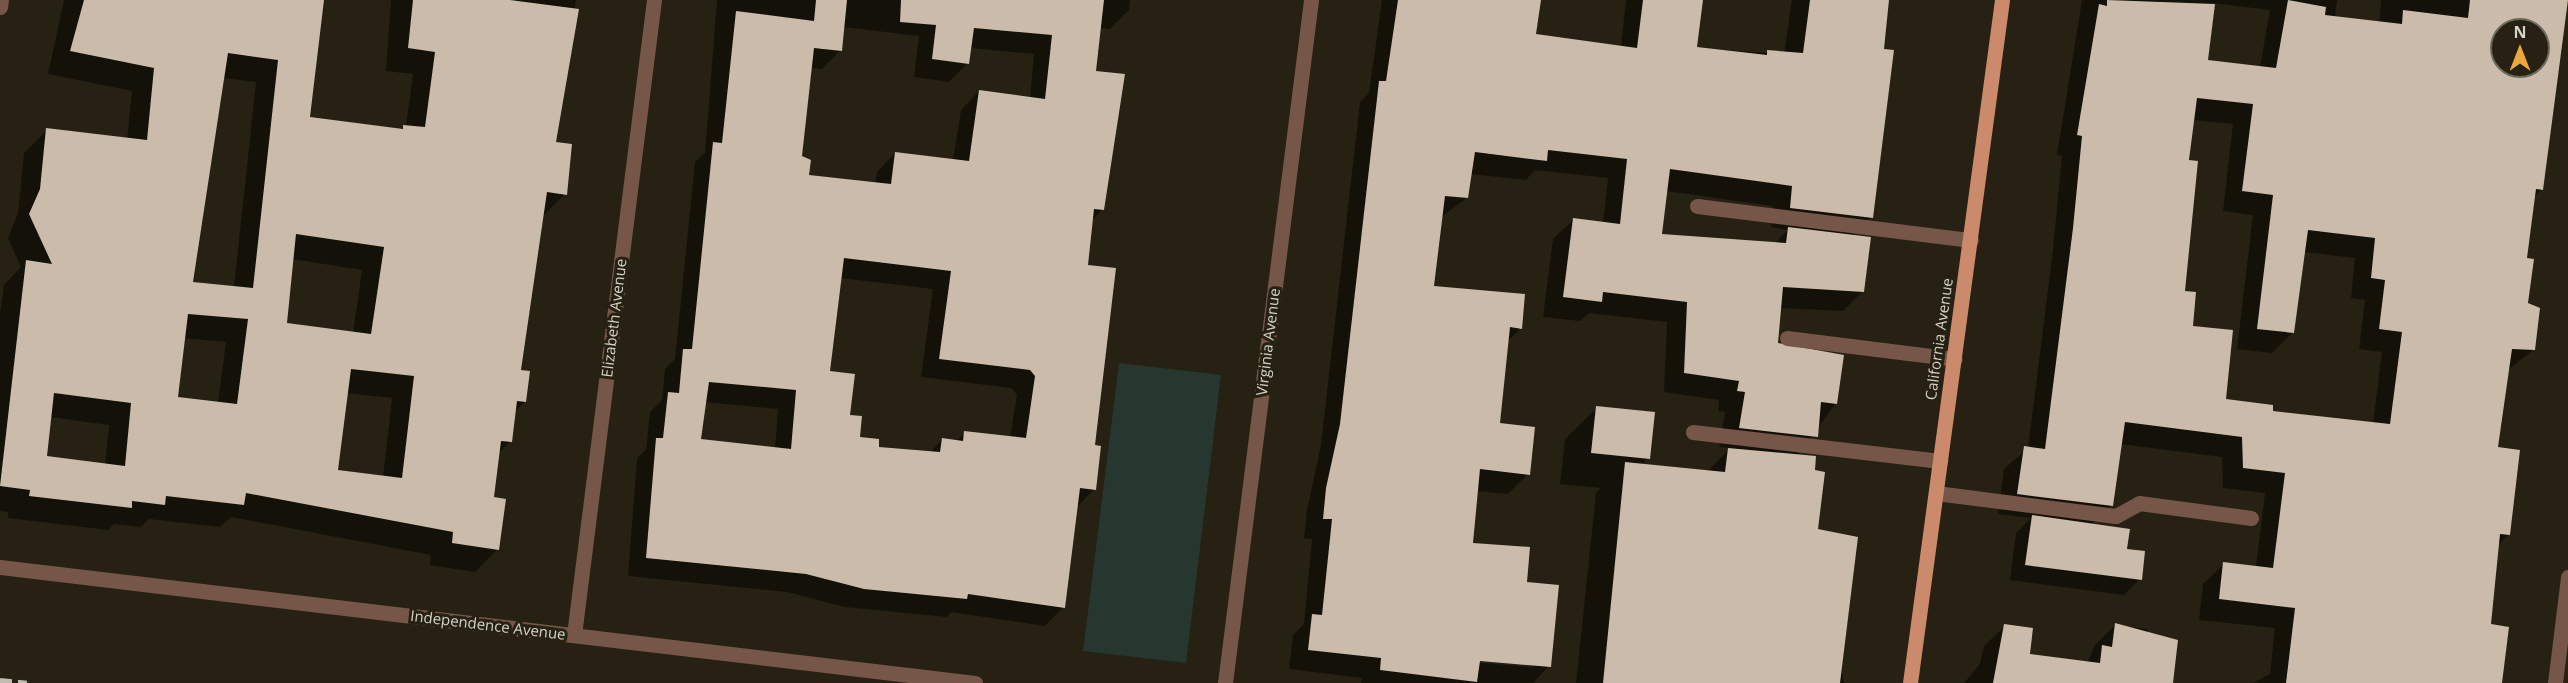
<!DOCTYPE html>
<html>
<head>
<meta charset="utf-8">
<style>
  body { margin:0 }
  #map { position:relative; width:2568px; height:683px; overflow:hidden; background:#262112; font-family:"Open Sans",sans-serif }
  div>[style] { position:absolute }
  .green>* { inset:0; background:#25372e }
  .shadow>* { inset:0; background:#0007 }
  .building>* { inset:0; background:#cabbab }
  .minor>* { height:15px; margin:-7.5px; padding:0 7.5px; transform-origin:7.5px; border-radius:7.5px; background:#765648 }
  .major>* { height:15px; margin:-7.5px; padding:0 7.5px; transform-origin:7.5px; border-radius:7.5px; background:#cb8a6b }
  .rail>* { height:4.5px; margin-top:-2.25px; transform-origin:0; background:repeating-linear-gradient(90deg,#bfbcb1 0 12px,transparent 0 18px) }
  span { translate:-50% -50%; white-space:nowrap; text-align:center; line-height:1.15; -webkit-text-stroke:6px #262112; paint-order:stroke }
  .street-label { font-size:15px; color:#d5d2c8 }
  .north { position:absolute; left:2490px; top:18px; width:60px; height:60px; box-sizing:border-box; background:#262112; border:2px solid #6c685b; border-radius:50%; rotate:0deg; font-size:16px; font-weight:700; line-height:24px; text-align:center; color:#d5d2c8 }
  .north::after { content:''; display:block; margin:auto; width:21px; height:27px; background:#eda83b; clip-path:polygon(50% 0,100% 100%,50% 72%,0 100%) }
</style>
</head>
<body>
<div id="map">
  <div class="green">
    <div style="clip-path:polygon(1119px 363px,1221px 375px,1186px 663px,1083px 651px)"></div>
  </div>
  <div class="shadow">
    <div style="clip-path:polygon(evenodd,64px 0,323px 0,309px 118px,399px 130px,406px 126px,413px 74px,386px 71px,391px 0,576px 0,555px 143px,565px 194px,542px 217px,520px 371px,525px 402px,514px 412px,511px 441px,497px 454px,492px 499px,498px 549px,475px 572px,430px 565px,431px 555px,231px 517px,220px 527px,149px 519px,141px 527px,114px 524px,108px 530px,8px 518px,8px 512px,0 511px,0 314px,4px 285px,21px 267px,8px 238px,18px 213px,24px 153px,47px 130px,127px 139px,132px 91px,48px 74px,64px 0,223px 78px,256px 82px,234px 287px,191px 283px,223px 78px,64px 0,292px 259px,362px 270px,353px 333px,285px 324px,292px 259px,64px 0,183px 338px,226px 342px,218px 403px,176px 398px,183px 338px,64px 0,346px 393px,392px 398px,383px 477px,336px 471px,346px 393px,64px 0,50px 417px,109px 425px,105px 465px,45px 458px,50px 417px)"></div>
    <div style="clip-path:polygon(evenodd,717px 0,1130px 0,1129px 10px,1110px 29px,1099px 28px,1095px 72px,1103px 209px,1091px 221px,1086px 266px,1094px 489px,1077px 507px,1063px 607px,1045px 626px,951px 612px,947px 617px,845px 607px,787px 592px,628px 576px,637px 458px,646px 450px,650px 412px,662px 400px,665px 369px,675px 359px,695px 162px,705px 153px,717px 0,843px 27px,919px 36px,914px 77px,949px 82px,968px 63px,970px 48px,1034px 54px,1030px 99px,979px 91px,961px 110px,953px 160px,895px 153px,877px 172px,875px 184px,807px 177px,801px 157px,811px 68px,822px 69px,841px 50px,843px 27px,717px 0,840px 278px,933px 289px,921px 377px,1011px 388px,1017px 395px,1010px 438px,965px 433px,956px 441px,942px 440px,929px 453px,877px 448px,859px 439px,828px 372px,840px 278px,717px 0,705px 402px,778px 409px,775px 448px,700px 441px,705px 402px)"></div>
    <div style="clip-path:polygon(evenodd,1382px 0,1540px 0,1534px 35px,1621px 47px,1626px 0,1702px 0,1696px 48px,1784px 54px,1792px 0,1887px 0,1871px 217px,1852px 237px,1863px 291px,1843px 311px,1780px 308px,1776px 345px,1836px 403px,1797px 456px,1844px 683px,1576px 683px,1596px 493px,1601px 488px,1560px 484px,1565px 439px,1597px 408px,1648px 458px,1641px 465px,1707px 472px,1730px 448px,1719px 447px,1725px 412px,1718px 411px,1719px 400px,1664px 392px,1667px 322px,1589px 313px,1580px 321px,1543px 317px,1553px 239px,1574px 219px,1603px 223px,1608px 178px,1535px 170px,1526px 180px,1470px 174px,1467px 198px,1441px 217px,1432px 287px,1521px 328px,1507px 342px,1498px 425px,1528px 474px,1508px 494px,1477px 491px,1472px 544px,1526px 583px,1549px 666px,1533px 683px,1361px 683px,1362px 678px,1289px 669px,1293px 635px,1304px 624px,1312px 539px,1304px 538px,1307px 510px,1321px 445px,1360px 102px,1369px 93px,1382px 0,1666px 191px,1773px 206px,1771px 227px,1788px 230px,1774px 244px,1660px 235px,1666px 191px,1382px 0,1472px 659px,1533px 664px,1533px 667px,1472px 662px,1472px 659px)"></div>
    <div style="clip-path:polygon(evenodd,2082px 0,2337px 0,2335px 17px,2379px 23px,2381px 0,2564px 0,2541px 190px,2534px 197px,2525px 260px,2533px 350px,2508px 370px,2497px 449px,2509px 534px,2498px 545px,2489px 625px,2500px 683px,2253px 683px,2270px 674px,2275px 628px,2199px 620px,2203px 584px,2224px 564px,2256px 567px,2265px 493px,2223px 488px,2222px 457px,2120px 444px,2111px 505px,2091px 525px,2126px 550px,2140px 579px,2124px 595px,2010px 580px,2016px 533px,2031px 518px,1998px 514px,2004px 469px,2028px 448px,2053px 249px,2062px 156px,2057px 155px,2082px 0,2213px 3px,2270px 10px,2260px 67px,2206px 61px,2213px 3px,2082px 0,2502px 30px,2538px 30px,2538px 66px,2502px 66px,2502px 30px,2082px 0,2192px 120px,2233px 124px,2223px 211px,2253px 215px,2237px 349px,2272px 353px,2293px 332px,2304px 252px,2355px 258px,2351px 298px,2365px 300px,2359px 349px,2382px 352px,2373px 424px,2271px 412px,2225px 400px,2191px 327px,2183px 292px,2192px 120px)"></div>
    <div style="clip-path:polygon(2115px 625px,2147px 629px,2171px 683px,1964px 683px,1980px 664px,1984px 646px,2005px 626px,2028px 655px,2087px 663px,2095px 645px)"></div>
  </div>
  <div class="building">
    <div style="clip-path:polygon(evenodd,84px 0,324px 0,310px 117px,403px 129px,403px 125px,425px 127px,435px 52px,408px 48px,413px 0,510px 0,579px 9px,556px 142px,572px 144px,567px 195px,547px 192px,521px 370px,530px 371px,526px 402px,517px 401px,512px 442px,501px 441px,494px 497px,506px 499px,499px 550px,452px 543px,453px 532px,246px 493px,244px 505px,166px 496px,165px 505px,132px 501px,132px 508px,29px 496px,30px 490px,0 486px,26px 260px,52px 264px,29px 214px,40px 189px,46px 128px,147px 140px,154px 68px,70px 51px,84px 0,228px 53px,278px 60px,253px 288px,193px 282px,228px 53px,84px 0,296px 234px,384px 247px,371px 334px,287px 323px,296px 234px,84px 0,188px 314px,248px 319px,237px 404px,178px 397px,188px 314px,84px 0,351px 369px,414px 376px,402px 478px,338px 470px,351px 369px,84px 0,54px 393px,131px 403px,125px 466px,47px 456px,54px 393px)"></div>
    <div style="clip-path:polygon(evenodd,816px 0,847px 0,842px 51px,814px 48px,802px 156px,811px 160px,809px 175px,891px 184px,895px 152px,969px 161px,979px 90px,1045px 99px,1052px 35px,974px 28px,969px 64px,932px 59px,936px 25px,900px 22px,901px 0,1104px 0,1096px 71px,1125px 74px,1104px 210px,1094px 209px,1088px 265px,1116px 268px,1095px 445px,1101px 446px,1096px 490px,1080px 488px,1065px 608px,968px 594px,967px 599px,864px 589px,806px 574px,646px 558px,656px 438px,663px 438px,668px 392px,679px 393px,683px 349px,692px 349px,713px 142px,722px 143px,736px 11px,814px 21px,816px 0,844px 258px,951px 271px,939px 359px,1030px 370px,1035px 376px,1026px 438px,964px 431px,963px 441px,942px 438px,940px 452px,879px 447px,879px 439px,860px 437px,862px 416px,850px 415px,855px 374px,830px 371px,844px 258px,816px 0,709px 382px,796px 390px,791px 449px,701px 439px,709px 382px)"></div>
    <div style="clip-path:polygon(1398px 0,1541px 0,1536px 34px,1637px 48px,1643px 0,1703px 0,1697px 47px,1767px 55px,1767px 50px,1803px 53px,1810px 0,1889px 0,1884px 49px,1894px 50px,1873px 218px,1790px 208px,1792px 186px,1670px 169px,1662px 234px,1786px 243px,1788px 227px,1871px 237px,1864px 292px,1783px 287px,1778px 343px,1844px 355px,1837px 404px,1821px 402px,1818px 437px,1739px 428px,1745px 392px,1737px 391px,1739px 381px,1684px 373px,1687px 302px,1603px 292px,1602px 302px,1563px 297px,1573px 218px,1620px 224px,1627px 159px,1548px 150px,1547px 161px,1475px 152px,1468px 198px,1445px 196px,1434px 286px,1525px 294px,1522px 329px,1510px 327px,1500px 423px,1535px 427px,1530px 475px,1480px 469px,1473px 543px,1530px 547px,1527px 582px,1559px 585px,1551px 667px,1480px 661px,1477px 682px,1380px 670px,1381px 658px,1308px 650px,1312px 614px,1322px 615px,1332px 519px,1323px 519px,1326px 488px,1340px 424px,1379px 81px,1386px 81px)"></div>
    <div style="clip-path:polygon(evenodd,2107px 0,2215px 4px,2208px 60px,2276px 68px,2288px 0,2326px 7px,2325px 15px,2402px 24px,2403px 10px,2468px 18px,2470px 0,2568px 0,2543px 190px,2536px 189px,2527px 258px,2534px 259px,2528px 303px,2540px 308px,2535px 350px,2512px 349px,2498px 447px,2520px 450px,2510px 535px,2500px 534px,2491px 624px,2509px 627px,2502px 683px,2286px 683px,2295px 608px,2219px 599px,2223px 562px,2273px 568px,2285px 473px,2243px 468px,2242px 437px,2125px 422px,2113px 506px,2017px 494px,2024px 446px,2045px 449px,2073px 228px,2082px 136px,2077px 135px,2099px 4px,2107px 6px,2107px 0,2502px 30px,2538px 30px,2538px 66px,2502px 66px,2502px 30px,2107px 0,2197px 98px,2253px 104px,2242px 191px,2273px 195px,2257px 329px,2294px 333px,2308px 230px,2375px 238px,2371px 278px,2385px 280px,2379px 329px,2402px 332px,2390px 424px,2273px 411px,2273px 405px,2226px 399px,2233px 330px,2193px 326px,2196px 292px,2185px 291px,2198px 161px,2189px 160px,2197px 98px)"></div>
    <div style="clip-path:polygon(1596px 406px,1655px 412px,1650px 459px,1591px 453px)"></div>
    <div style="clip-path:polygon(1728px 448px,1816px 456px,1815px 470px,1825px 472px,1818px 529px,1858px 537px,1840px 683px,1603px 683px,1625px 462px,1725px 472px)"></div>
    <div style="clip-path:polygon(2032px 515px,2130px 529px,2127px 549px,2145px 551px,2142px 580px,2025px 565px)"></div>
    <div style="clip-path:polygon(2115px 623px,2178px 640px,2173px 683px,1993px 683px,2004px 624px,2033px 628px,2030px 654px,2100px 663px,2102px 645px,2112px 647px)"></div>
  </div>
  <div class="minor">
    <div style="left:0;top:7px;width:7px;rotate:-82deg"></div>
    <div style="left:1697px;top:206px;width:276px;rotate:7.1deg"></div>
    <div style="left:1787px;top:338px;width:169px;rotate:7.1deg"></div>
    <div style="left:1693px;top:432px;width:249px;rotate:6.7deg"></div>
    <div style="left:1936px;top:493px;width:181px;rotate:7.3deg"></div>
    <div style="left:2116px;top:516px;width:26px;rotate:-29deg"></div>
    <div style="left:2139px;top:503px;width:113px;rotate:7.6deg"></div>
    <div style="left:0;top:567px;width:982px;rotate:6.78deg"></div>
    <div style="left:574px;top:635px;width:640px;rotate:-82.82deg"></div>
    <div style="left:1225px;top:683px;width:688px;rotate:-82.82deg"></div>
    <div style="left:2555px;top:683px;width:107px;rotate:-83deg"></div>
  </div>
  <div class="major">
    <div style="left:1910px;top:683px;width:689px;rotate:-82.33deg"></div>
  </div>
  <div class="rail">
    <div style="left:0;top:680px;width:27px;rotate:6deg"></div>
  </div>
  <div class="street-label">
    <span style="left:614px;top:318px;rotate:-83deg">Elizabeth Avenue</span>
    <span style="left:1939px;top:339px;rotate:-82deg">California Avenue</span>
    <span style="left:1268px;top:342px;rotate:-83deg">Virginia Avenue</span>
    <span style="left:488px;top:625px;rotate:7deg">Independence Avenue</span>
  </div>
  <div class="north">N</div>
</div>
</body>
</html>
